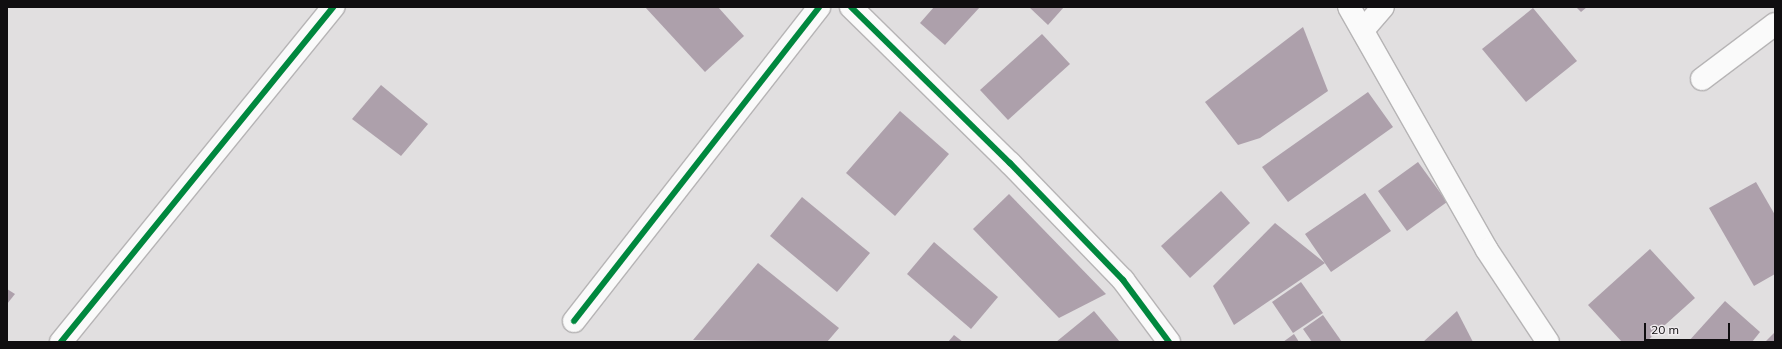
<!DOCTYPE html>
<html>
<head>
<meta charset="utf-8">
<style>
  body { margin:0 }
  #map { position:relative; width:1782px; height:349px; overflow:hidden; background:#e1dfe0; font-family:Mulish,sans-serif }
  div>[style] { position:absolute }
  .building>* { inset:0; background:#ada0ab }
  .roads { filter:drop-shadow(1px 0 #b6b4b5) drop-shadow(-1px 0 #b6b4b5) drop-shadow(0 1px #b6b4b5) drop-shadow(0 -1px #b6b4b5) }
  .street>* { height:22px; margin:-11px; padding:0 11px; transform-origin:11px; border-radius:11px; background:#fafafa }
  .secondary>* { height:22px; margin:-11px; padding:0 11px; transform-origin:11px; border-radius:11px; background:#fafafa }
  .cycleway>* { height:6px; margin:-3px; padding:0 3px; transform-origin:3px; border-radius:3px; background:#00873e }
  span { translate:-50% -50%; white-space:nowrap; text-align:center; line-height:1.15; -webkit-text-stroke:3.5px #efebee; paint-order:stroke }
  .frame { position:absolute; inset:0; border:8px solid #100e10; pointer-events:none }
  .scale { position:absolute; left:1644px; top:323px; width:86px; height:18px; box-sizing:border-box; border:2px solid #100e10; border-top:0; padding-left:5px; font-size:12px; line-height:14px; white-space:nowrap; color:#100e10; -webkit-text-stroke:3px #efebee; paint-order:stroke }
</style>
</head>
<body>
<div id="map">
  <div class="building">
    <div style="clip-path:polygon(645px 7px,718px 7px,744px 36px,705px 72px)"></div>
    <div style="clip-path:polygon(934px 7px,980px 7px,945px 45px,920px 23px)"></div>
    <div style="clip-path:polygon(1029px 7px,1064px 7px,1048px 25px)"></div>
    <div style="clip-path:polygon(1576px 7px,1587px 7px,1581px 12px)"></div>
    <div style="clip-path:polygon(1533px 8px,1577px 61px,1526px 102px,1482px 49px)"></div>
    <div style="clip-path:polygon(1303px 27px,1328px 91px,1260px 138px,1238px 145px,1205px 102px)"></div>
    <div style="clip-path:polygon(1042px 34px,1070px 64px,1008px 120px,980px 90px)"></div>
    <div style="clip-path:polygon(381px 85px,428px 124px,401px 156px,352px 119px)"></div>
    <div style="clip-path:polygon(1368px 92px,1393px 127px,1288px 202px,1262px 167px)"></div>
    <div style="clip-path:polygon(900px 111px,949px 154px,895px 216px,846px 173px)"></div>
    <div style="clip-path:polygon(1418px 162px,1447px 202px,1407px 231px,1378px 191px)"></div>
    <div style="clip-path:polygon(1756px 182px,1775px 215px,1775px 274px,1754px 286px,1709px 208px)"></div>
    <div style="clip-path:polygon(1221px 191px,1250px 223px,1190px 278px,1161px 246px)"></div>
    <div style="clip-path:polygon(1365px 193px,1391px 231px,1331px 272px,1305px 234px)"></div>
    <div style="clip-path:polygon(1009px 194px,1106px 294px,1059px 318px,973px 229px)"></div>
    <div style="clip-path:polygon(802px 197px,870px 253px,837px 292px,770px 236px)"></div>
    <div style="clip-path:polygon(1275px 223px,1325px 263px,1234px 325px,1213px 286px)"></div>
    <div style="clip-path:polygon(934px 242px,998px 297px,971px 329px,907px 274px)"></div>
    <div style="clip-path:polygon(1650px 249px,1695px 298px,1646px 342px,1622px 342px,1588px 305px)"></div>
    <div style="clip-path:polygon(758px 263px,839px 328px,827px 342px,693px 340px)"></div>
    <div style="clip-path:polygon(1301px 282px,1323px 313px,1293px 333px,1272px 302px)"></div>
    <div style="clip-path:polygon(7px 289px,15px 294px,7px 304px)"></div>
    <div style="clip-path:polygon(1725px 301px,1760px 332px,1752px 342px,1688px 342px)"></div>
    <div style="clip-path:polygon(1094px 311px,1120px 342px,1056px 342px)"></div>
    <div style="clip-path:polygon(1457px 311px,1473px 342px,1423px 342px)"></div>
    <div style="clip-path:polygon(1323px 315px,1342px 342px,1312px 342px,1303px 329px)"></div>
    <div style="clip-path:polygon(1775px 332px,1775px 342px,1765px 342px)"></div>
    <div style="clip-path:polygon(1294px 334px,1299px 342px,1283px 342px)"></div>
    <div style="clip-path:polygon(954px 335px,963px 342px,948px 342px)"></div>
  </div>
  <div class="roads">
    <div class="street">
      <div style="left:851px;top:7px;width:223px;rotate:44.5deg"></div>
      <div style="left:1010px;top:163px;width:163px;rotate:46deg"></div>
      <div style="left:1123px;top:280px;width:77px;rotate:53.4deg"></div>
      <div style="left:1349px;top:7px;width:279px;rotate:60.4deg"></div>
      <div style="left:1487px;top:250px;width:110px;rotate:56.5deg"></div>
      <div style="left:1363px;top:30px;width:30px;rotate:-49deg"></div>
      <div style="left:1702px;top:79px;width:91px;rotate:-37deg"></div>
      <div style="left:574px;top:321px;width:398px;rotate:-52deg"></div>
    </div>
    <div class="secondary">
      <div style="left:61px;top:342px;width:432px;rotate:-50.9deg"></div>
    </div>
  </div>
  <div class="cycleway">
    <div style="left:851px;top:7px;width:223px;rotate:44.5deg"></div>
    <div style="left:1010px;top:163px;width:163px;rotate:46deg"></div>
    <div style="left:1123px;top:280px;width:77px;rotate:53.4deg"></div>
    <div style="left:574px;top:321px;width:398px;rotate:-52deg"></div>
    <div style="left:61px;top:342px;width:432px;rotate:-50.9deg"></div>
  </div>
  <div class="frame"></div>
  <div class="scale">20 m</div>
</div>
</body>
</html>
